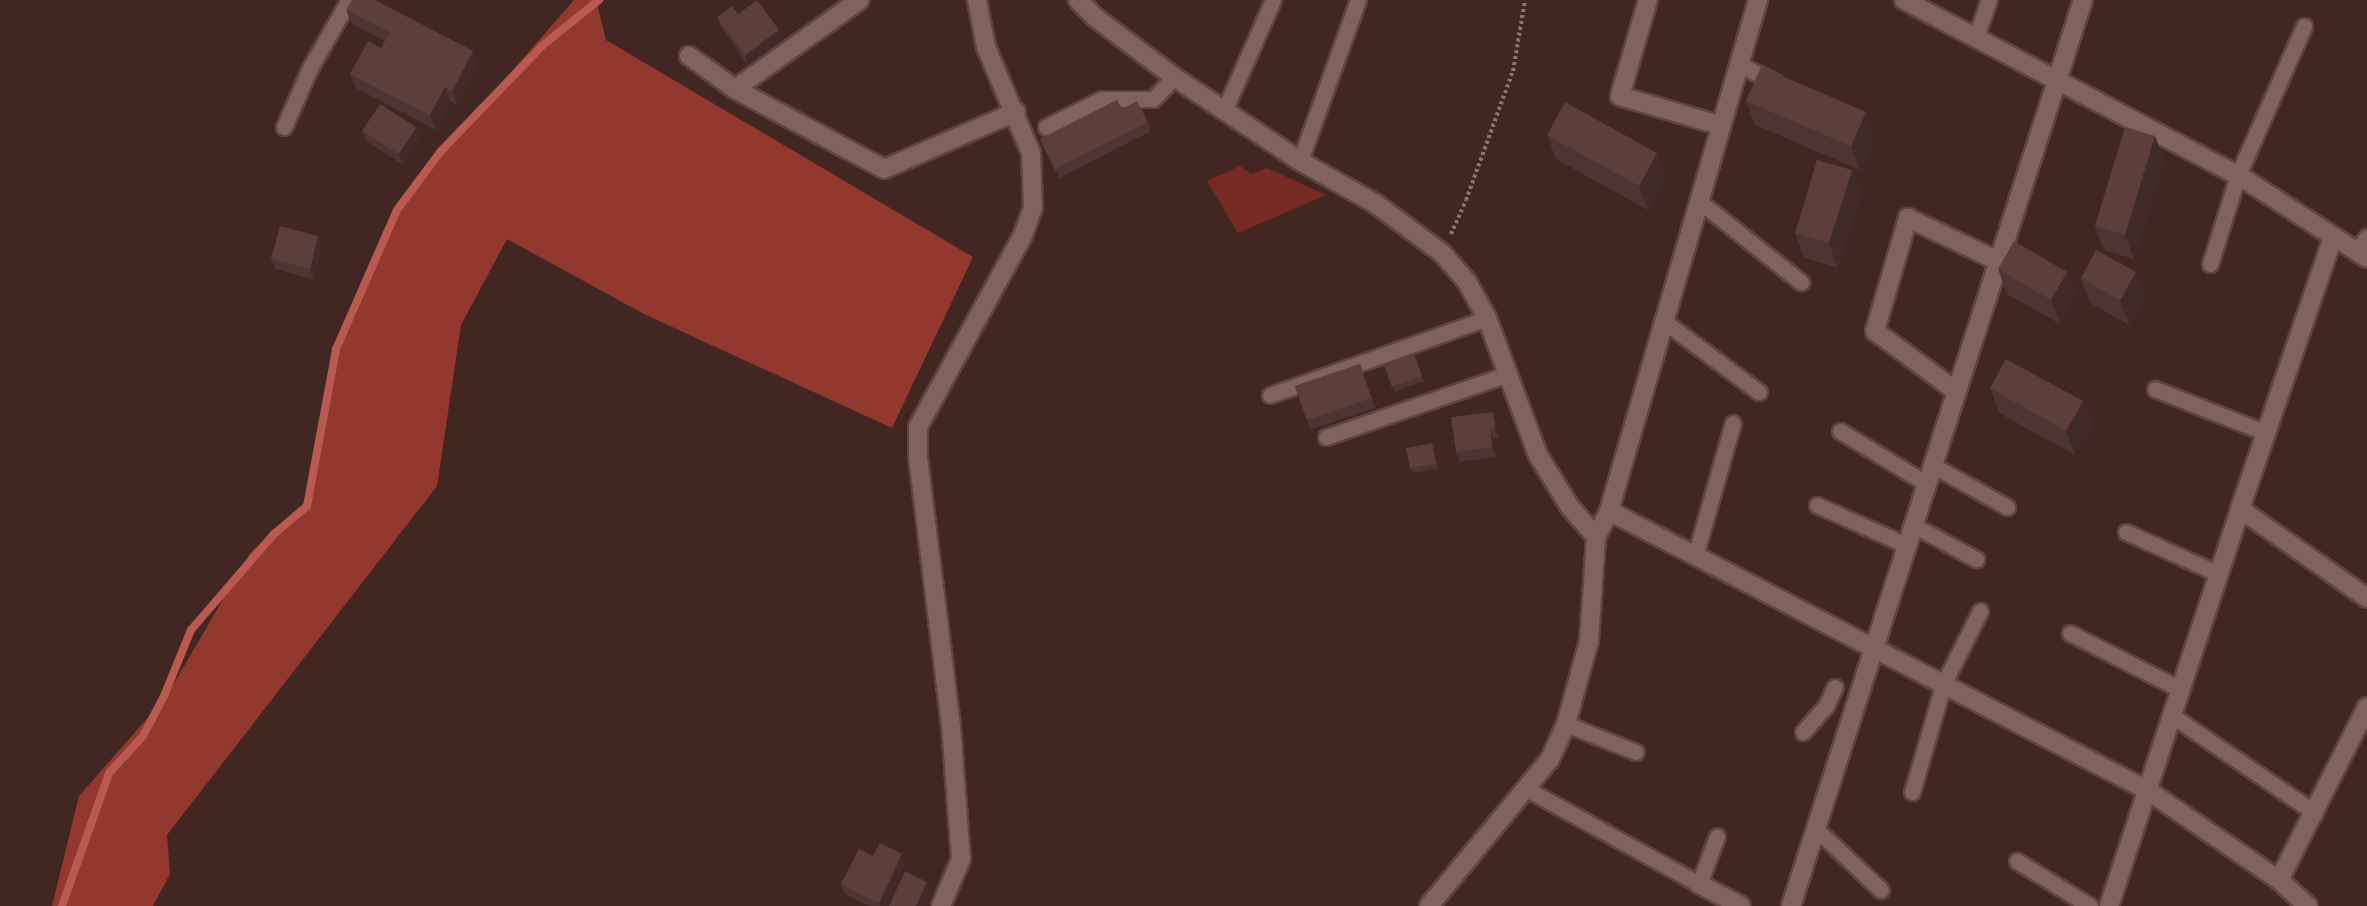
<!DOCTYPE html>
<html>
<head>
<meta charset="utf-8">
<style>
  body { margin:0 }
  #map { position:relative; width:2367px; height:906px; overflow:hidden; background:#422622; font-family:"Sofia Sans Condensed",sans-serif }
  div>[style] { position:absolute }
  .green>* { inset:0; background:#762a23 }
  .forest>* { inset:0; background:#93382f }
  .stream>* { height:8px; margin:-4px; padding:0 4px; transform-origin:4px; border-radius:4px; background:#b9594f }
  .path>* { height:4px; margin-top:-2px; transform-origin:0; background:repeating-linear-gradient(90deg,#8d7571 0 3px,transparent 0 6px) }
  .roads { filter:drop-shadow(2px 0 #5d4542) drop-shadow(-2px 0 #5d4542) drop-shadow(0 2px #5d4542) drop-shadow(0 -2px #5d4542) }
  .lane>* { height:15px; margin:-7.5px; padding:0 7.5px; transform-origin:7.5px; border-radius:7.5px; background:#82625d }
  .street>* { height:18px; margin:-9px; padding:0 9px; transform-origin:9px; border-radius:9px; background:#82625d }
  .wall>* { inset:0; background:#4f3532 }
  .shaded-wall>* { inset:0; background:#402b29 }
  .building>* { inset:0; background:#5c3e3a }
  span { translate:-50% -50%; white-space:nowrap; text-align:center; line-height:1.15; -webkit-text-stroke:4.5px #371c19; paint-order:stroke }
</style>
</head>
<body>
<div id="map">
  <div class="green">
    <div style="clip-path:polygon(1240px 166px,1251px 174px,1267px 168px,1326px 195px,1238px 233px,1207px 181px)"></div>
  </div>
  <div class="forest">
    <div style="clip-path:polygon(574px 0,596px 0,606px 40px,973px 257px,892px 428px,644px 314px,507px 239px,461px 325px,437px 486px,167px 835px,170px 874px,153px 906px,52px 906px,79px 796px,166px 697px,250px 553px,307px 501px,335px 345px,403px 196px)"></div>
  </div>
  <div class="stream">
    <div style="left:62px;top:906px;width:141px;rotate:-70.5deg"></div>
    <div style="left:109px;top:773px;width:50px;rotate:-47.4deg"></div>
    <div style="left:143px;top:736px;width:45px;rotate:-62.3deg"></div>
    <div style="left:164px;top:696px;width:71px;rotate:-67.8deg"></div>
    <div style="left:191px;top:630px;width:127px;rotate:-49.2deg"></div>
    <div style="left:274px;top:534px;width:43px;rotate:-40.3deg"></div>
    <div style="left:307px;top:506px;width:160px;rotate:-79.5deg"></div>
    <div style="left:336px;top:349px;width:152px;rotate:-66.3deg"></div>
    <div style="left:397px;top:210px;width:74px;rotate:-53.3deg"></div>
    <div style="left:441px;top:151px;width:147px;rotate:-46.1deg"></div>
    <div style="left:543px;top:45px;width:72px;rotate:-38.8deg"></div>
  </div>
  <div class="path">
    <div style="left:1451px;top:234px;width:37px;rotate:-66deg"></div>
    <div style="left:1466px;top:200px;width:137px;rotate:-70deg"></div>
    <div style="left:1513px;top:71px;width:72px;rotate:-80.4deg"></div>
  </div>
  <div class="roads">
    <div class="lane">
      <div style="left:1976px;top:37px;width:39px;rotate:-71deg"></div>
      <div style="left:1740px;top:65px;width:39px;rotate:26deg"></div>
      <div style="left:1224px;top:111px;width:121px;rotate:-66.2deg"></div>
      <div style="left:284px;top:127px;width:64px;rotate:-66.2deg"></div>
      <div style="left:310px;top:68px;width:78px;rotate:-60.2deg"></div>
      <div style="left:1046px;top:127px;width:63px;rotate:-26.6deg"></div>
      <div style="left:1102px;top:99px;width:51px"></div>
      <div style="left:1153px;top:99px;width:30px;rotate:-46deg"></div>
      <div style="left:1300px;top:161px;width:171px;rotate:-70.2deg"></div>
      <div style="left:1700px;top:202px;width:129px;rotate:38.4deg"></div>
      <div style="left:2356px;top:251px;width:18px;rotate:-52deg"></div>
      <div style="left:2210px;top:264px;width:93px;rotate:-72.5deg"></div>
      <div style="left:2238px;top:175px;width:163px;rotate:-66.1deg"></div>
      <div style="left:1665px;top:322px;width:117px;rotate:36.7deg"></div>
      <div style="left:2155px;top:389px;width:119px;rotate:21.6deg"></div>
      <div style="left:1270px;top:395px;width:230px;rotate:-19.5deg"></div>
      <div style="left:1840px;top:431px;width:100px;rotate:31.2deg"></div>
      <div style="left:1326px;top:437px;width:193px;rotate:-19.1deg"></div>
      <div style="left:1932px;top:465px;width:86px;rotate:29.2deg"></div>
      <div style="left:1817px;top:505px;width:98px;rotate:24.2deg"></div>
      <div style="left:1913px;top:525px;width:72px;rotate:28.4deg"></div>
      <div style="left:2126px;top:532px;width:102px;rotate:24.3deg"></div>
      <div style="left:1695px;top:556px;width:138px;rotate:-74.1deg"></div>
      <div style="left:2070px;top:633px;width:123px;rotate:27deg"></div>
      <div style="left:2171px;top:715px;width:174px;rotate:34.2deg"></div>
      <div style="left:1566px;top:724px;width:75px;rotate:21.8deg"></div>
      <div style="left:1803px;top:732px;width:35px;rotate:-49deg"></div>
      <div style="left:1826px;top:706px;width:21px;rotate:-65deg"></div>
      <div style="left:1525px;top:788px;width:199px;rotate:28.9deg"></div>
      <div style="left:1699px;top:884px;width:51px;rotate:-69.4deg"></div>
      <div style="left:1912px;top:792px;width:111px;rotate:-73.8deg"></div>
      <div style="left:1943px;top:685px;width:83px;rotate:-63.4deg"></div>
      <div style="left:1816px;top:829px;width:89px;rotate:43.2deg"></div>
      <div style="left:2017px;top:861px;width:86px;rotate:31.7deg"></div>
    </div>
    <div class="street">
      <div style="left:1078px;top:0;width:25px;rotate:45deg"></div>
      <div style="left:1096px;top:18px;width:98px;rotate:37.1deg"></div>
      <div style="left:1174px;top:77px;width:151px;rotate:33.7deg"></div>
      <div style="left:1300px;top:161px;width:87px;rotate:29.5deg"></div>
      <div style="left:1376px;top:204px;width:82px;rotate:36.6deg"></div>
      <div style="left:1442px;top:253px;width:38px;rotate:49deg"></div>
      <div style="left:1467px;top:282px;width:41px;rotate:60.9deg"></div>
      <div style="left:1487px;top:318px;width:146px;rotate:69.6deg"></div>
      <div style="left:1538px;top:455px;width:61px;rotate:58.4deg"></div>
      <div style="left:1570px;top:507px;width:40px;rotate:49deg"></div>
      <div style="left:1648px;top:0;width:100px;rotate:106.3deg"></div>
      <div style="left:1620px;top:96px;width:106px;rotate:16.4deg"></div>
      <div style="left:1904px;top:0;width:377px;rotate:27.7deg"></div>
      <div style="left:2238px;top:175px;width:153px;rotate:32.8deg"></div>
      <div style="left:689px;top:56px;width:57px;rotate:35.7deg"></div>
      <div style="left:735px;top:89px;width:169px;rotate:28.2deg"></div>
      <div style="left:884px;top:169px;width:144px;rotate:-23.4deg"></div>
      <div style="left:735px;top:89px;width:153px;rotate:-35.5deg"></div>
      <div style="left:1956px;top:391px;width:101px;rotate:-143.5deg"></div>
      <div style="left:1875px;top:331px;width:118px;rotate:-73.7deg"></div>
      <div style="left:1908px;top:218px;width:100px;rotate:25.5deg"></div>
      <div style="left:2240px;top:509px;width:155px;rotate:35deg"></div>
      <div style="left:1609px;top:511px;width:606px;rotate:27.41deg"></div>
      <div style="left:2147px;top:790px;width:160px;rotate:34.3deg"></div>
      <div style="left:2279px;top:880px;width:39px;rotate:42deg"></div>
      <div style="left:2279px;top:880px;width:194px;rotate:-63deg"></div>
      <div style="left:1699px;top:884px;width:47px;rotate:27.6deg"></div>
      <div style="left:941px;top:906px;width:51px;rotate:-66.9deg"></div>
      <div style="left:961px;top:859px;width:133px;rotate:-94.3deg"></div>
      <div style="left:951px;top:726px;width:272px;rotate:-97deg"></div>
      <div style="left:918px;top:456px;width:29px;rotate:-90deg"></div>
      <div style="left:918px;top:427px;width:219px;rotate:-61.3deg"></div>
      <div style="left:1023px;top:235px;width:29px;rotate:-70deg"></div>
      <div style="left:1033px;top:208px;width:55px;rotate:-92.1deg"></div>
      <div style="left:1031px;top:153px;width:115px;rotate:-113deg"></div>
      <div style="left:986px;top:47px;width:48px;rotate:-100.8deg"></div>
      <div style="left:1429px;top:906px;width:190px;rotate:-50.5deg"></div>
      <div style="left:1550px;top:759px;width:38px;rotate:-65deg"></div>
      <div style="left:1566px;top:724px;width:86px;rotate:-74.5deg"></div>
      <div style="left:1589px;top:641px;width:104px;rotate:-86.1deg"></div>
      <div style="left:1596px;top:537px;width:29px;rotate:-63deg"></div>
      <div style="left:1609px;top:511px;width:532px;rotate:-73.74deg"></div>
      <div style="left:1791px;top:906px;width:952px;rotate:-72.14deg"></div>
      <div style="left:2109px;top:906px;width:418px;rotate:-71.7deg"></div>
      <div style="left:2240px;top:509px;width:287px;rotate:-71.1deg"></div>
    </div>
  </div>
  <div class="wall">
    <div style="clip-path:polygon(346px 10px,478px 65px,457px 105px,450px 102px,436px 130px,356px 88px,350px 74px,381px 48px,385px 41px,352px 24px)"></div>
    <div style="clip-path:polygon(738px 14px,779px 30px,783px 40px,748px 65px,721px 27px,717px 17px)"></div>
    <div style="clip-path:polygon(1746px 101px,1875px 137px,1860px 170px,1755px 125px)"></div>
    <div style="clip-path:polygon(1122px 109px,1148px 122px,1151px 131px,1059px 178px,1044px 149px,1040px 139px)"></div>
    <div style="clip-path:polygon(416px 127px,420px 137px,402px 164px,366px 141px,362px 131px)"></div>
    <div style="clip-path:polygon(1547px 135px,1666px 178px,1648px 210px,1556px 159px)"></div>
    <div style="clip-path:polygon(2164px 161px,2134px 259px,2104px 250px,2095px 226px)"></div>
    <div style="clip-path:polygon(1852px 170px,1861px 194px,1838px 268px,1804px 258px,1795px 233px)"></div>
    <div style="clip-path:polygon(318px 236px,322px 246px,313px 279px,275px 269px,271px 259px)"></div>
    <div style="clip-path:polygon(1998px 269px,2067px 272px,2076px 296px,2060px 324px,2007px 294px)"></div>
    <div style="clip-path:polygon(2081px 278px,2145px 296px,2129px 325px,2090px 303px)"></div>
    <div style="clip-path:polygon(1414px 354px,1424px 381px,1394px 392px,1384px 365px)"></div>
    <div style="clip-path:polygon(1360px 364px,1375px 408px,1310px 430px,1295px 386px)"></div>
    <div style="clip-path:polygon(1990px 388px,2083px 401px,2092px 425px,2075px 455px,1999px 413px)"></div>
    <div style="clip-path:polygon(1496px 422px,1499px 438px,1493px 439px,1496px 457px,1459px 462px,1456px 452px)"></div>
    <div style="clip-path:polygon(1432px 443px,1438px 469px,1412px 473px,1410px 468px)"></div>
    <div style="clip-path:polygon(873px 856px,906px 864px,886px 906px,869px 906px,845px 894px,841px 884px)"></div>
  </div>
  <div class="shaded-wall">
    <div style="clip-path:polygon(779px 30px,783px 40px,748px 65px,745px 55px)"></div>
    <div style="clip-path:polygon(473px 51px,478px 65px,457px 105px,452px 91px)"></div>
    <div style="clip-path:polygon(445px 87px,450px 102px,436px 130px,430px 115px)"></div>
    <div style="clip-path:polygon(1866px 112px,1875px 137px,1860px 170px,1851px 146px)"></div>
    <div style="clip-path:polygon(416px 127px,420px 137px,402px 164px,399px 154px)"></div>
    <div style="clip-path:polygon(2155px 136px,2164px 161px,2134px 259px,2125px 235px)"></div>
    <div style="clip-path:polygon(1657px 153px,1666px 178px,1648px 210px,1639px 186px)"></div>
    <div style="clip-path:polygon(1852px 170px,1861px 194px,1838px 268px,1829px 243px)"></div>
    <div style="clip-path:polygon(318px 236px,322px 246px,313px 279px,310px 269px)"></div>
    <div style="clip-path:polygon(2067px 272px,2076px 296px,2060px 324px,2051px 300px)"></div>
    <div style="clip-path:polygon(2136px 272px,2145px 296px,2129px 325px,2120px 300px)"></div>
    <div style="clip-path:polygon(2083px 401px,2092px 425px,2075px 455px,2066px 431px)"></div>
    <div style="clip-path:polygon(1493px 412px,1496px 422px,1499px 438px,1495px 428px)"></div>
    <div style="clip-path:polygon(1490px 429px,1493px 439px,1496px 457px,1492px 447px)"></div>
    <div style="clip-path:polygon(902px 854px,906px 864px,886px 906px,880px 906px,879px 903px)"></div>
    <div style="clip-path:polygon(927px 882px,931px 892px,924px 906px,916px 906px)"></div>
  </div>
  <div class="building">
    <div style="clip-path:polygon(352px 0,375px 0,473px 51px,452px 91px,445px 87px,430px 115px,350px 74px,368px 41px,381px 48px,390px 32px,346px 10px)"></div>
    <div style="clip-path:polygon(757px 0,779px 30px,745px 55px,717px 17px,732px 6px,738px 14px)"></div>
    <div style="clip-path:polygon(1761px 67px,1866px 112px,1851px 146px,1746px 101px)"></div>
    <div style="clip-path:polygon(1117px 100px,1122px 109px,1137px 101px,1148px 122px,1055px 169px,1040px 139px)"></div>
    <div style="clip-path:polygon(1565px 102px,1657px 153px,1639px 186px,1547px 135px)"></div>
    <div style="clip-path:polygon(380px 104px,416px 127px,399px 154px,362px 131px)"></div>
    <div style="clip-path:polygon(2125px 127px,2155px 136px,2125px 235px,2095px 226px)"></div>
    <div style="clip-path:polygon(1817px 160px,1852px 170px,1829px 243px,1795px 233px)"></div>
    <div style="clip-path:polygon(280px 226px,318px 236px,310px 269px,271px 259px)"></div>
    <div style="clip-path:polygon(2014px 241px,2067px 272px,2051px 300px,1998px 269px)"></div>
    <div style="clip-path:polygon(2096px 250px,2136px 272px,2120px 300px,2081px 278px)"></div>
    <div style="clip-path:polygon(1414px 354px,1422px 376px,1392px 387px,1384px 365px)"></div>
    <div style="clip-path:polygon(2006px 359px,2083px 401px,2066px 431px,1990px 388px)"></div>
    <div style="clip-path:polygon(1360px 364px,1371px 398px,1307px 420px,1295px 386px)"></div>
    <div style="clip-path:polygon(1493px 412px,1495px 428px,1490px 429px,1492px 447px,1456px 452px,1451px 417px)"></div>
    <div style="clip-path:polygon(1432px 443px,1436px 464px,1410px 468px,1406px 448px)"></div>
    <div style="clip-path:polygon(880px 843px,902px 854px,879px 903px,841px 884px,859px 849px,873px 856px)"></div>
    <div style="clip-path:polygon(905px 871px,927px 882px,916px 906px,889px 906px)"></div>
  </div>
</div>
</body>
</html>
